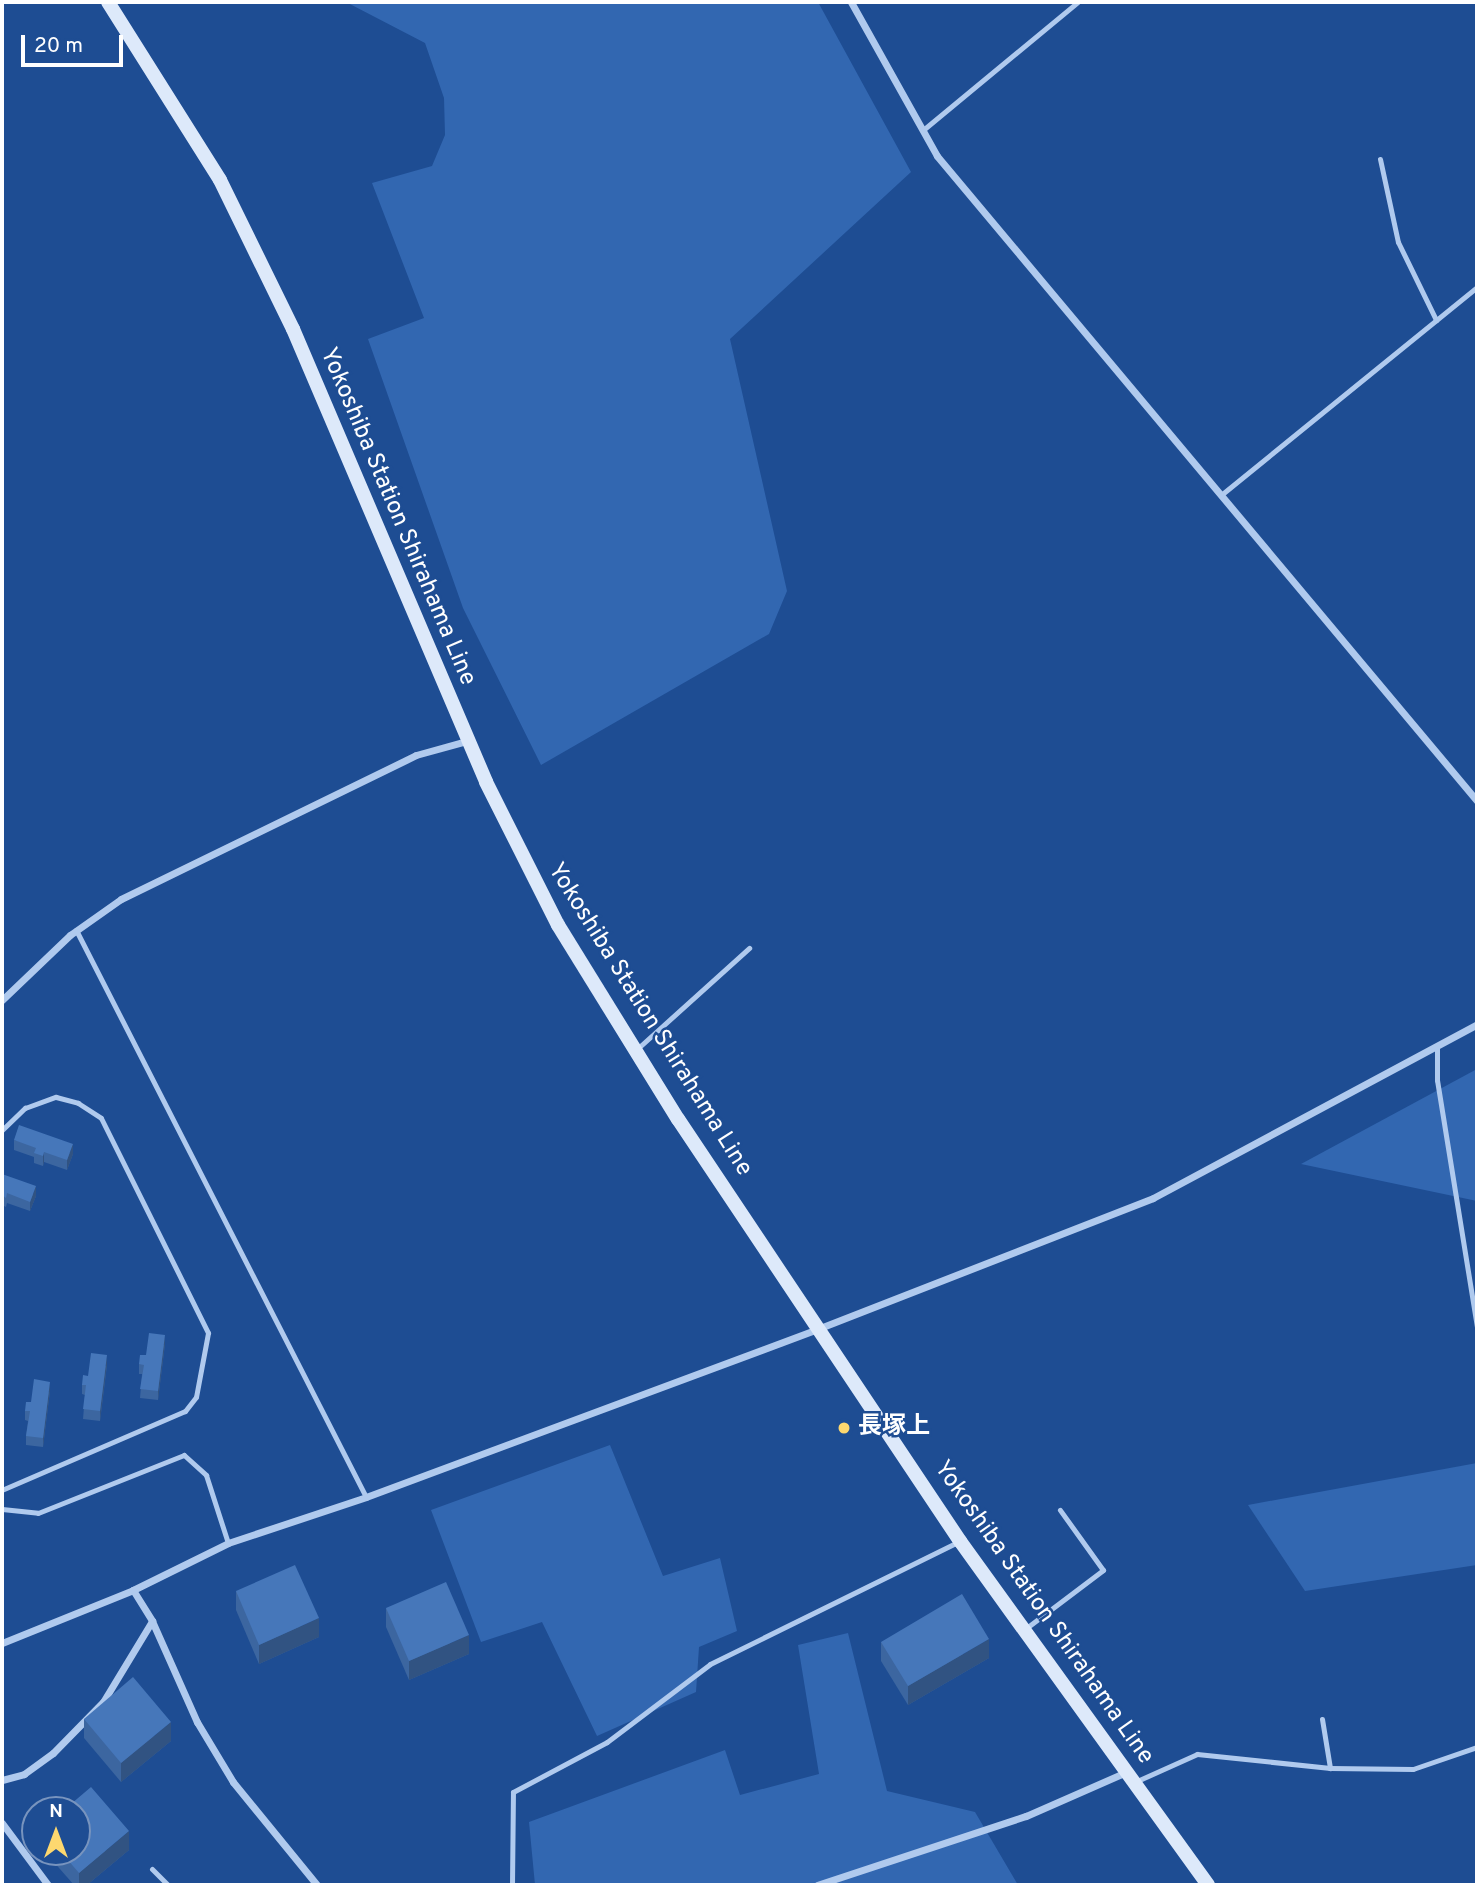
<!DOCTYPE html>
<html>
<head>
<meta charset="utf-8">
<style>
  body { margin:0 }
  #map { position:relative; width:1479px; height:1887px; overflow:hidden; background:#1e4d93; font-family:Overpass,"Noto Sans JP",sans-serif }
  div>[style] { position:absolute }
  .green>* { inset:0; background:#3267b1 }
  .service>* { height:5px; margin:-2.5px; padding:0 2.5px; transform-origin:2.5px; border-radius:2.5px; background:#b0caee }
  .minor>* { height:7px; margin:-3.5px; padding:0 3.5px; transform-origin:3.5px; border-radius:3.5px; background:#b0caee }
  .secondary>* { height:14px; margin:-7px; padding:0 7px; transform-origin:7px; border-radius:7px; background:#dde9fa }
  .wall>* { inset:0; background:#3c66a0 }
  .shaded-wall>* { inset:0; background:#315382 }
  .building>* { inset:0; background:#4677ba }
  .dots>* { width:19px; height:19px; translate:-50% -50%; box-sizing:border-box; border:4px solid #1e4d93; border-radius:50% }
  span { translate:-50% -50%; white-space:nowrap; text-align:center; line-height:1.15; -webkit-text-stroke:5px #1e4d93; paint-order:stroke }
  .street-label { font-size:24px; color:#fff }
  .poi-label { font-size:24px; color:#fff; font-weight:700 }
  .left { translate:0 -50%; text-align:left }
  .frame { position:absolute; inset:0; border:4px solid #fff; pointer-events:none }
  .north { position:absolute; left:21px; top:1796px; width:70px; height:70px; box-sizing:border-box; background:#1e4d93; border:2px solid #7894be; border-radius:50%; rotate:0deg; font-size:19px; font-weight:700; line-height:28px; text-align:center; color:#fff }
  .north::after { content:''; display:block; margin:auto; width:24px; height:32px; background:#fdd86f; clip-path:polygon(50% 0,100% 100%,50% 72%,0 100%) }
  .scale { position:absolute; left:21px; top:35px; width:102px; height:32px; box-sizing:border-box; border:4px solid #fff; border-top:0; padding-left:9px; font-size:21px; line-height:24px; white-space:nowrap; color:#fff; -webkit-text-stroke:5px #1e4d93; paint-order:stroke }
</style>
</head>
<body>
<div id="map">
  <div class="green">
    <div style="clip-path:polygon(346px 2px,818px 2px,911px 172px,730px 339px,787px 591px,769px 634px,541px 765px,463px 608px,368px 339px,424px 318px,372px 183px,432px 166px,445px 135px,444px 98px,425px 43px)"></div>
    <div style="clip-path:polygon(1477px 1069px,1477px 1201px,1301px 1164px)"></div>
    <div style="clip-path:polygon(610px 1445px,663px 1576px,720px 1558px,737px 1631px,699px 1647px,696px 1692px,597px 1736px,542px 1622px,481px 1642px,431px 1510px)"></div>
    <div style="clip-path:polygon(1477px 1463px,1477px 1565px,1305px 1591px,1248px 1505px)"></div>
    <div style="clip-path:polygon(848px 1633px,887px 1791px,975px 1812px,1018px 1885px,535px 1885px,529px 1822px,725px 1750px,740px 1795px,819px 1774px,798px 1645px)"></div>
  </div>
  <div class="service">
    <div style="left:923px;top:130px;width:201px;rotate:-39.6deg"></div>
    <div style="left:1380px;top:159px;width:85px;rotate:77.8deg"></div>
    <div style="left:1398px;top:242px;width:87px;rotate:64deg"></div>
    <div style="left:1221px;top:495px;width:330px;rotate:-39.1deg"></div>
    <div style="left:76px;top:930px;width:637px;rotate:62.91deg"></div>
    <div style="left:1437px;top:1046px;width:34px;rotate:90deg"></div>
    <div style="left:1437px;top:1080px;width:250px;rotate:80.8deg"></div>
    <div style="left:637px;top:1049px;width:151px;rotate:-42deg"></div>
    <div style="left:2px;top:1130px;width:32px;rotate:-44deg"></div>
    <div style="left:25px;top:1108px;width:33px;rotate:-20deg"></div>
    <div style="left:56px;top:1097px;width:23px;rotate:15deg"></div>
    <div style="left:78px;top:1103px;width:27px;rotate:33deg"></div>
    <div style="left:101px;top:1118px;width:240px;rotate:63.5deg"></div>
    <div style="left:208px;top:1333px;width:65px;rotate:100.6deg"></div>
    <div style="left:196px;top:1397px;width:18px;rotate:128deg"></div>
    <div style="left:185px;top:1411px;width:199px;rotate:156.7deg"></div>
    <div style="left:2px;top:1509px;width:36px;rotate:6deg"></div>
    <div style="left:38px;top:1513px;width:157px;rotate:-21.7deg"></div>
    <div style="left:184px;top:1455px;width:30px;rotate:42deg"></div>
    <div style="left:206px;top:1475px;width:71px;rotate:72.1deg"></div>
    <div style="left:1025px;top:1629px;width:98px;rotate:-37.1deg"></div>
    <div style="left:1103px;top:1570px;width:74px;rotate:-125.6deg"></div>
    <div style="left:1322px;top:1719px;width:50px;rotate:80.7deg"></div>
    <div style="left:1137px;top:1781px;width:66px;rotate:-24.2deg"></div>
    <div style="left:1197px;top:1754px;width:134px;rotate:6deg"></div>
    <div style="left:1330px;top:1768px;width:83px;rotate:0.7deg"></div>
    <div style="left:1413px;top:1769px;width:68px;rotate:-19deg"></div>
    <div style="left:152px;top:1869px;width:23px;rotate:45deg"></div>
    <div style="left:512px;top:1885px;width:93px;rotate:-89.4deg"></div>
    <div style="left:513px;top:1792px;width:106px;rotate:-28deg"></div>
    <div style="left:607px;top:1742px;width:129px;rotate:-37.1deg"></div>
    <div style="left:710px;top:1664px;width:279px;rotate:-26.2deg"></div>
  </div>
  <div class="minor">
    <div style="left:851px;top:2px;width:176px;rotate:60.8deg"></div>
    <div style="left:937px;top:156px;width:841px;rotate:50.06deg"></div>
    <div style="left:2px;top:1000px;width:94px;rotate:-43.7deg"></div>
    <div style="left:70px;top:935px;width:62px;rotate:-35.2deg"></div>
    <div style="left:121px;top:899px;width:328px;rotate:-26deg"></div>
    <div style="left:416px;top:755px;width:53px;rotate:-15.4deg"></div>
    <div style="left:133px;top:1590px;width:36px;rotate:58deg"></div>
    <div style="left:152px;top:1621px;width:111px;rotate:66deg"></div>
    <div style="left:197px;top:1722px;width:70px;rotate:59deg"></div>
    <div style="left:233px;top:1782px;width:133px;rotate:50.8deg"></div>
    <div style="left:2px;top:1643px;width:141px;rotate:-22deg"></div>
    <div style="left:133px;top:1590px;width:106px;rotate:-26.3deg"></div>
    <div style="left:228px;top:1543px;width:145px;rotate:-18.4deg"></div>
    <div style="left:366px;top:1497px;width:484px;rotate:-20.4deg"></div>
    <div style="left:820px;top:1328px;width:357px;rotate:-21.3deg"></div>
    <div style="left:1153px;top:1198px;width:368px;rotate:-28.2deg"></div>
    <div style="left:2px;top:1780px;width:23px;rotate:-15deg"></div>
    <div style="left:24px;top:1774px;width:36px;rotate:-36deg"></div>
    <div style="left:53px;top:1753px;width:71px;rotate:-45.6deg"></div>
    <div style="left:103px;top:1702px;width:95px;rotate:-58.8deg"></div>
    <div style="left:2px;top:1823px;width:77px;rotate:53.4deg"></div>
    <div style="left:817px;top:1885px;width:220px;rotate:-18.3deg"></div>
    <div style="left:1026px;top:1816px;width:109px;rotate:-23.7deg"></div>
  </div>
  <div class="secondary">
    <div style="left:108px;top:2px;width:210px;rotate:57.8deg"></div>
    <div style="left:220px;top:180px;width:166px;rotate:63.9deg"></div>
    <div style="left:293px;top:329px;width:492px;rotate:66.9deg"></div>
    <div style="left:486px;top:782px;width:160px;rotate:63.3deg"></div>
    <div style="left:558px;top:925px;width:228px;rotate:58.3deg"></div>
    <div style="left:678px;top:1119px;width:508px;rotate:56.25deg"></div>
    <div style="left:960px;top:1541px;width:424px;rotate:54.2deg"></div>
  </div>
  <div class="wall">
    <div style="clip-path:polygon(14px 1140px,73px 1154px,67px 1170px,44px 1162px,43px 1166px,34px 1163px,34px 1157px,14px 1150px)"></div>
    <div style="clip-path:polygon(2px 1174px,36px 1196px,30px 1211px,7px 1203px,6px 1207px,2px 1205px)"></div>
    <div style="clip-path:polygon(165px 1344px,158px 1400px,140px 1398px,142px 1374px,139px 1374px,139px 1364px,146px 1355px)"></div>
    <div style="clip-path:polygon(107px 1365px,100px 1421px,83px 1419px,85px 1395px,82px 1394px,82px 1385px,88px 1376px)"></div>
    <div style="clip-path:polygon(50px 1391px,43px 1447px,26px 1445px,26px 1436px,28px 1421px,25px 1420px,25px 1411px)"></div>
    <div style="clip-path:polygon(236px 1591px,319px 1637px,259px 1664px,236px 1610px)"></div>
    <div style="clip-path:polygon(386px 1608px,469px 1654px,409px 1680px,386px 1627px)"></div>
    <div style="clip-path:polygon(881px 1642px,989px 1658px,908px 1705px,881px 1661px)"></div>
    <div style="clip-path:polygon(84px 1719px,171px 1741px,121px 1782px,84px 1738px)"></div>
    <div style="clip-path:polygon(129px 1850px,87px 1885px,74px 1885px,45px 1852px)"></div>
  </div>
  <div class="shaded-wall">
    <div style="clip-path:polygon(73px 1144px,73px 1154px,67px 1170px,67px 1160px)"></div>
    <div style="clip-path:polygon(44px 1152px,44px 1162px,43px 1166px,43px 1156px)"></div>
    <div style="clip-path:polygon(36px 1186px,36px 1196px,30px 1211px,30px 1202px)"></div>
    <div style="clip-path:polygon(165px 1335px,165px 1344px,158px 1400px,158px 1391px)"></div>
    <div style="clip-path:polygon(107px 1355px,107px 1365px,100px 1421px,100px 1411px)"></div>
    <div style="clip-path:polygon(50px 1382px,50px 1391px,43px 1447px,43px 1438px)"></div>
    <div style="clip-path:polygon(319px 1618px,319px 1637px,259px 1664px,259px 1645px)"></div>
    <div style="clip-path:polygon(469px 1635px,469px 1654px,409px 1680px,409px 1661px)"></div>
    <div style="clip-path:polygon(989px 1639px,989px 1658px,908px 1705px,908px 1686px)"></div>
    <div style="clip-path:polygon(171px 1722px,171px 1741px,121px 1782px,121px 1763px)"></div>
    <div style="clip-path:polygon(129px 1831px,129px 1850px,87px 1885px,79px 1885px,79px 1873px)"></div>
  </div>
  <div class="building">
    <div style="clip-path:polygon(19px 1125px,73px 1144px,67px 1160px,44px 1152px,43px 1156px,34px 1153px,36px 1148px,14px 1140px)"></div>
    <div style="clip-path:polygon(2px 1174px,36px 1186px,30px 1202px,7px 1193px,6px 1198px,2px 1195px)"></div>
    <div style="clip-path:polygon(149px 1333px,165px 1335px,158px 1391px,140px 1389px,144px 1365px,139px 1364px,140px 1355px,146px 1355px)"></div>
    <div style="clip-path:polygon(91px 1353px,107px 1355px,100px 1411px,83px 1409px,86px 1385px,82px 1385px,83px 1375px,88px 1376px)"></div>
    <div style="clip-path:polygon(34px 1379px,50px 1382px,43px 1438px,26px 1436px,30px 1411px,25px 1411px,26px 1402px,31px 1402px)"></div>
    <div style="clip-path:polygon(295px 1565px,319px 1618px,259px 1645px,236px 1591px)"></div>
    <div style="clip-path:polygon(446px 1582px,469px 1635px,409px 1661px,386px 1608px)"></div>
    <div style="clip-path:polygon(962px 1594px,989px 1639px,908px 1686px,881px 1642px)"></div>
    <div style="clip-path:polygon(133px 1677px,171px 1722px,121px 1763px,84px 1719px)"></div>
    <div style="clip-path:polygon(91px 1787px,129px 1831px,79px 1873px,61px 1852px,77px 1852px,77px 1810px,64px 1810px)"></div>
  </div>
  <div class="dots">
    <div style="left:844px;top:1428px;background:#fdd86f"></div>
  </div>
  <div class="street-label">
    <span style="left:397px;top:517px;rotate:67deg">Yokoshiba Station Shirahama Line</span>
    <span style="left:649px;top:1020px;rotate:58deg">Yokoshiba Station Shirahama Line</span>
    <span style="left:1043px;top:1613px;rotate:55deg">Yokoshiba Station Shirahama Line</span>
  </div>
  <div class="poi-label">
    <span class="left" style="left:858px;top:1428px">長塚上</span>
  </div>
  <div class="frame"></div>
  <div class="north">N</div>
  <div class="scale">20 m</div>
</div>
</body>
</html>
